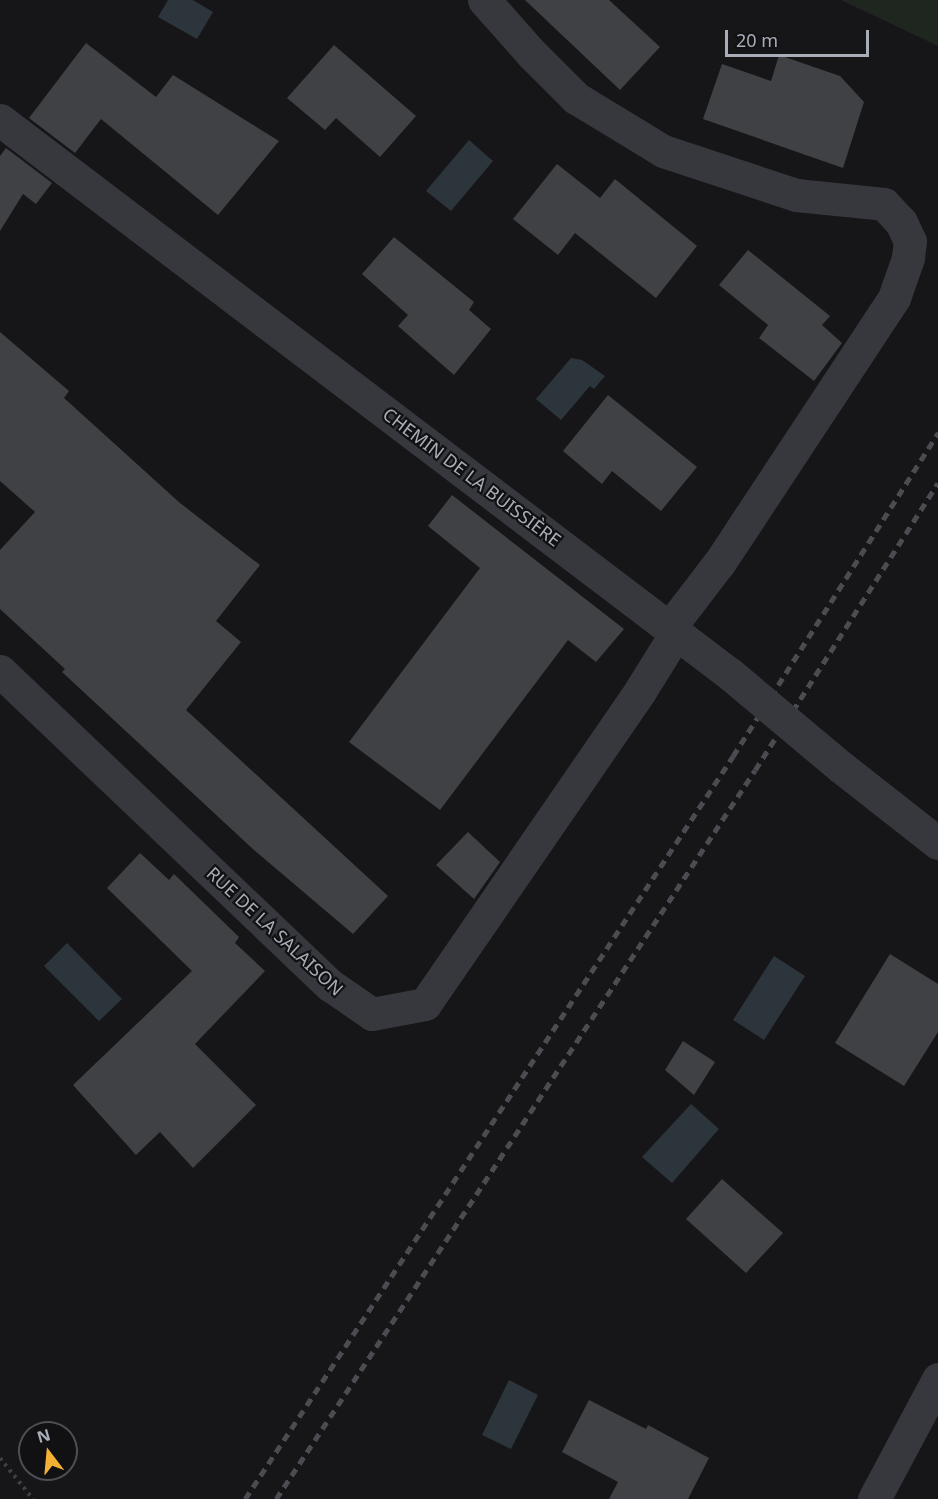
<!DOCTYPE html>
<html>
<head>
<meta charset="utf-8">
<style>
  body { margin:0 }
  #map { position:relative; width:938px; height:1499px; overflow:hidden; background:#161618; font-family:"Noto Sans",sans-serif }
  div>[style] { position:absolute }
  .green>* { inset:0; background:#1e261f }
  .water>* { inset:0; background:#2c353c }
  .building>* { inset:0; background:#404145 }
  .path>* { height:4px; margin-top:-2px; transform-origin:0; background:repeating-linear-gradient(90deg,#3d3f44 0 3px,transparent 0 7.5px) }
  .street>* { height:33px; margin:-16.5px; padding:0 16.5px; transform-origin:16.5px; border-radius:16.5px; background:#37383d }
  .rail>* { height:4.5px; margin-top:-2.25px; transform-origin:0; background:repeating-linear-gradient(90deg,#4a4c52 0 8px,transparent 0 14px) }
  .street-bridge>* { height:33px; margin:-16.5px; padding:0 16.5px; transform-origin:16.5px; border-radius:16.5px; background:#37383d }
  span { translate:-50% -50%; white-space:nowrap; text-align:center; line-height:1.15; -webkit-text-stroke:4.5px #111113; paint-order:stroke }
  .street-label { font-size:18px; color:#a8adb8 }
  .north { position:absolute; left:18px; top:1421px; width:60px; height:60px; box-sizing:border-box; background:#111113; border:2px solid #4d4f55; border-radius:50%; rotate:344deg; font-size:16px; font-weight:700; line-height:24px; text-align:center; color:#a8adb8 }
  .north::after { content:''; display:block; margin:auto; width:21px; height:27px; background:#f2b134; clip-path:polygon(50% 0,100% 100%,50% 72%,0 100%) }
  .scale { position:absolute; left:725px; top:30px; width:144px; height:27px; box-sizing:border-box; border:3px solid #a8adb8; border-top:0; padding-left:8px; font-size:18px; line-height:21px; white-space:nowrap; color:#a8adb8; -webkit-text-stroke:4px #111113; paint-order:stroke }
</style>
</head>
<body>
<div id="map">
  <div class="green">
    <div style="clip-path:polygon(841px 0,938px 0,938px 46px)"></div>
  </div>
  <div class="water">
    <div style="clip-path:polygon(168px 0,193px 0,213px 12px,197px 39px,158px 17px)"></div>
    <div style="clip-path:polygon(469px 140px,493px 161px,451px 211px,426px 191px)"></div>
    <div style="clip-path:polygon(571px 358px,582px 360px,605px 376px,594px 389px,590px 386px,561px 420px,536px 399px)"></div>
    <div style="clip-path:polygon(67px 943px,122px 999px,99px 1021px,44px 966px)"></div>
    <div style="clip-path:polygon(774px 956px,805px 976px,764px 1040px,733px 1020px)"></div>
    <div style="clip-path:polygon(691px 1104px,719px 1129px,672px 1183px,642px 1157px)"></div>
    <div style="clip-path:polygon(509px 1380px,538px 1395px,511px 1449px,482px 1435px)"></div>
  </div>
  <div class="building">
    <div style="clip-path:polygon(525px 0,609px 0,660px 47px,620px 90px)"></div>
    <div style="clip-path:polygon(86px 43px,156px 97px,173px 75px,279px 141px,218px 215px,101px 119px,75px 153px,29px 118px)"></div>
    <div style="clip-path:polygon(334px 45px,416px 116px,380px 157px,336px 118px,325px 130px,287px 98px)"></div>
    <div style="clip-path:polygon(779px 55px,840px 76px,864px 102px,843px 168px,703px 119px,722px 64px,771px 81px)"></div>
    <div style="clip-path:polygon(6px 148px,52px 183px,36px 204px,23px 194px,0 231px,0 156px)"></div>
    <div style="clip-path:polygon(557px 164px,600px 198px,615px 179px,697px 246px,656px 298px,575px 233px,558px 255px,513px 219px)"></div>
    <div style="clip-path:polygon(394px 237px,474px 302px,469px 310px,491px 329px,454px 375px,398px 326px,408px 315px,362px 274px)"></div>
    <div style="clip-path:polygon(748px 250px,830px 316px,822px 325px,842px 343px,814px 381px,759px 338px,768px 325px,719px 285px)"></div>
    <div style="clip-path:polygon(0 332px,69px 391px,64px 398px,180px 503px,260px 565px,216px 621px,241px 642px,186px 710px,388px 896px,353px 934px,254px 850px,62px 672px,65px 669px,0 609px,0 550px,35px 512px,0 481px)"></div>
    <div style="clip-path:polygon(608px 395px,697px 467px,661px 511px,612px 471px,602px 484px,563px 451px)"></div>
    <div style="clip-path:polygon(452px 495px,624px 629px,596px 662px,568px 640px,440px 810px,349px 742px,480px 568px,428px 526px)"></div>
    <div style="clip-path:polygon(468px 832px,500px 862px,474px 899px,436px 865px)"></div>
    <div style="clip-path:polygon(140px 853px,169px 880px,174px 874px,239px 937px,235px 943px,265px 971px,195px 1044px,256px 1105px,193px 1168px,160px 1132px,136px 1155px,73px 1085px,192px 971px,107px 888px)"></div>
    <div style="clip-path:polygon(890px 954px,938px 984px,938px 1032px,904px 1086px,835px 1043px)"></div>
    <div style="clip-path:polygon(683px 1041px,715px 1062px,694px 1095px,665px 1070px)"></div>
    <div style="clip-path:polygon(722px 1179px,783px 1233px,746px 1273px,686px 1219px)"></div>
    <div style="clip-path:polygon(589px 1400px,646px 1429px,648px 1425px,709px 1458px,688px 1499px,609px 1499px,618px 1482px,562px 1452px)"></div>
  </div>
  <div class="path">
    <div style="left:0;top:1458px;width:53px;rotate:51.2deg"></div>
  </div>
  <div class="street">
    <div style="left:484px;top:0;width:71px;rotate:48.4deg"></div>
    <div style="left:531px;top:53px;width:64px;rotate:45deg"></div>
    <div style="left:576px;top:98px;width:102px;rotate:31.3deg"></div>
    <div style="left:663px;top:151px;width:140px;rotate:18.3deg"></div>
    <div style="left:796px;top:195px;width:88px;rotate:5.8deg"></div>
    <div style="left:884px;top:204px;width:25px;rotate:47deg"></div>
    <div style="left:901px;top:222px;width:21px;rotate:65deg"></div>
    <div style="left:910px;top:241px;width:17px;rotate:97deg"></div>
    <div style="left:908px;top:258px;width:42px;rotate:109.3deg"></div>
    <div style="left:894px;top:298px;width:318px;rotate:123.4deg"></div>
    <div style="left:719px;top:563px;width:81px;rotate:127.4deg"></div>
    <div style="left:0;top:120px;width:916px;rotate:37.2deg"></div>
    <div style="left:0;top:671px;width:456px;rotate:43.6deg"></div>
    <div style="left:330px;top:985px;width:51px;rotate:34.6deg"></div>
    <div style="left:372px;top:1014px;width:54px;rotate:-10.7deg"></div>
    <div style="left:425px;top:1004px;width:380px;rotate:-55.5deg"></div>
    <div style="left:640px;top:691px;width:68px;rotate:-58.2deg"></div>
    <div style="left:841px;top:767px;width:123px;rotate:38.1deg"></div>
    <div style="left:874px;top:1499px;width:136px;rotate:-61.9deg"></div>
  </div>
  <div class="rail">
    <div style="left:245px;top:1499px;width:889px;rotate:-56.7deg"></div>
    <div style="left:733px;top:756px;width:383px;rotate:-57.6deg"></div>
    <div style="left:276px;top:1499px;width:872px;rotate:-56.69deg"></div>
    <div style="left:755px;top:770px;width:340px;rotate:-57.5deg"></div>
  </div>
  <div class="street-bridge">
    <div style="left:730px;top:674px;width:145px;rotate:40deg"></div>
  </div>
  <div class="street-label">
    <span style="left:472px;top:477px;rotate:37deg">CHEMIN DE LA BUISSIÈRE</span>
    <span style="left:275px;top:931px;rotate:43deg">RUE DE LA SALAISON</span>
  </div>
  <div class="north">N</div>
  <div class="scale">20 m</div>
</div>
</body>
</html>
